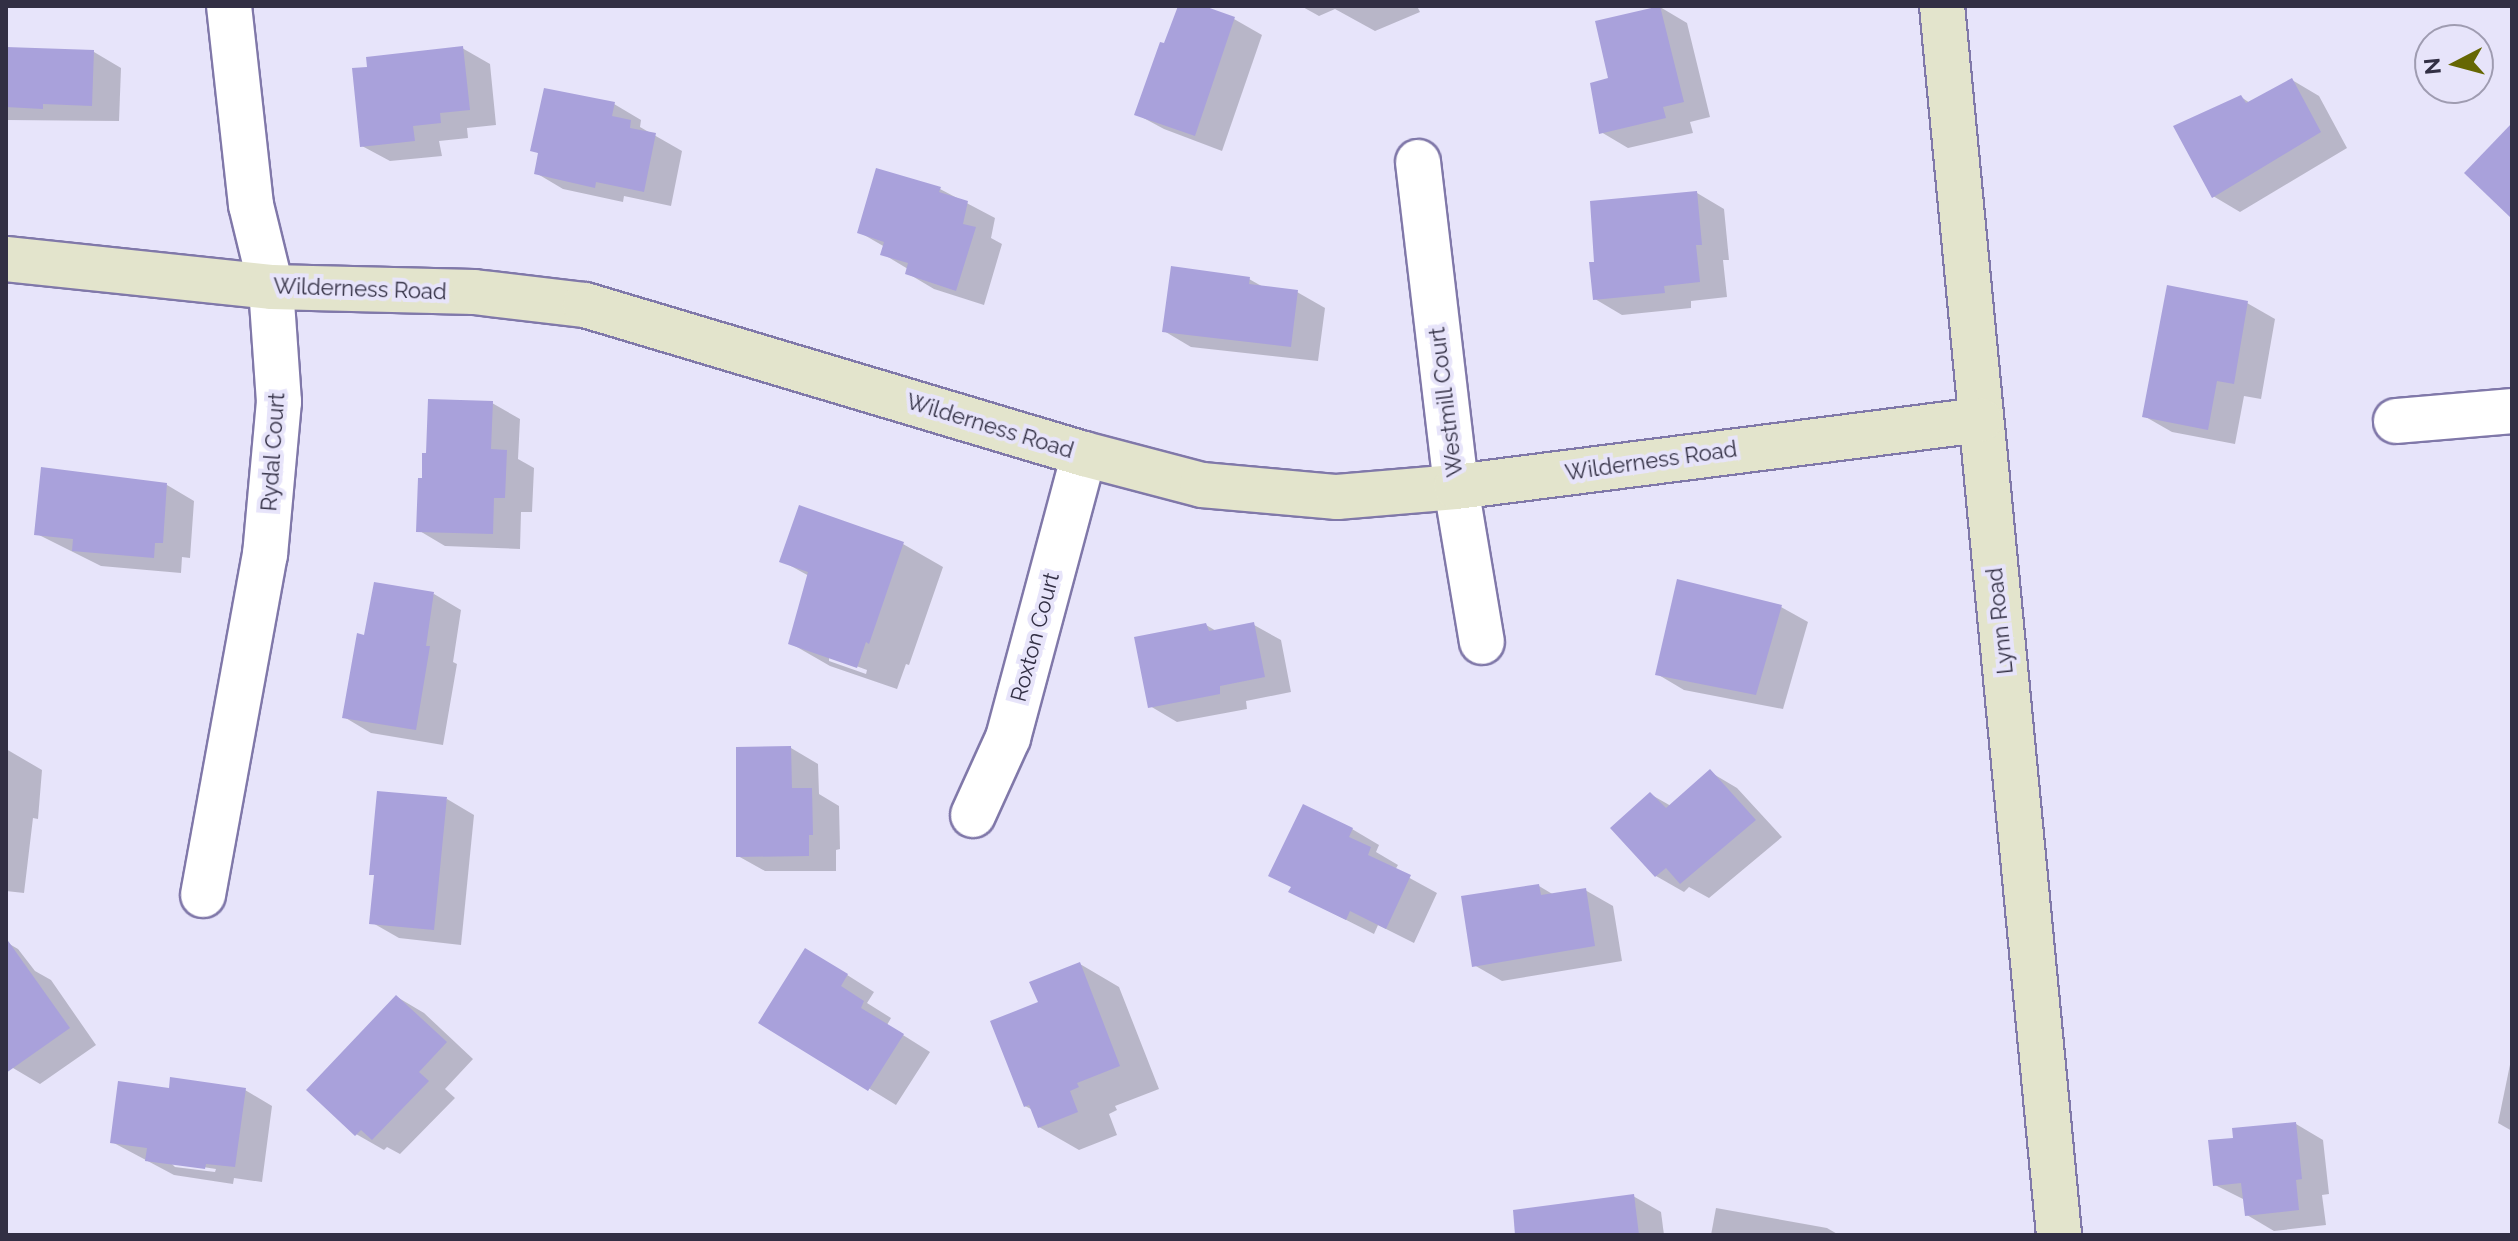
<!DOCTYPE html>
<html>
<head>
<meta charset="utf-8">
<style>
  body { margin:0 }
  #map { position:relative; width:2518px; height:1241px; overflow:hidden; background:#e7e4fa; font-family:Raleway,sans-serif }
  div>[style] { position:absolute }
  .shadow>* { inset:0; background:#0003 }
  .building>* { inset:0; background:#a9a1db }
  .roads { filter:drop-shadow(2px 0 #8078a9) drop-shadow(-2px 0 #8078a9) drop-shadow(0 2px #8078a9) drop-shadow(0 -2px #8078a9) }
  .street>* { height:44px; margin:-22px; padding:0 22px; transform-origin:22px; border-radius:22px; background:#fff }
  .secondary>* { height:44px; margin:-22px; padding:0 22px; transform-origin:22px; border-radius:22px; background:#e3e4cc }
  span { translate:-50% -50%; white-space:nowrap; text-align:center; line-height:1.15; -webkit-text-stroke:8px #e7e4fa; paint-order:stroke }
  .street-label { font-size:22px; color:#322f44 }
  .frame { position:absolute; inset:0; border:8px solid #322f44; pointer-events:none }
  .north { position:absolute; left:2414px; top:24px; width:80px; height:80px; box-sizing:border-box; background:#e7e4fa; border:2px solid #9f9cb1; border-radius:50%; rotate:264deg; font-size:22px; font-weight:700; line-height:32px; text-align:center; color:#322f44 }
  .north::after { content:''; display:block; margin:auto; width:28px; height:36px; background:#666703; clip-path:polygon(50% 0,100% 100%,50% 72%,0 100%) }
</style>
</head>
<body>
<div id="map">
  <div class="shadow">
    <div style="clip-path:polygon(1180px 6px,1199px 6px,1234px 19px,1262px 35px,1222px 151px,1164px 129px,1136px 114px)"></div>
    <div style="clip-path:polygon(1301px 6px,1417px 6px,1420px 12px,1375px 31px,1335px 9px,1319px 16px)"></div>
    <div style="clip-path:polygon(1660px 7px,1687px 23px,1710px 117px,1690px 122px,1693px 133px,1628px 148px,1601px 132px,1611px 80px)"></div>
    <div style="clip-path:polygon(462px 48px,490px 64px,496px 125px,467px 128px,468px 138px,439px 141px,442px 156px,390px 161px,362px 146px)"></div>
    <div style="clip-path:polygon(6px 49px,94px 52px,121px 68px,119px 121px,6px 120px)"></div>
    <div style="clip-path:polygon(2292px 80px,2319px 96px,2347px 148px,2240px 212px,2213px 196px,2241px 97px,2250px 103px)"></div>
    <div style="clip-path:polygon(614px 104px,641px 120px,640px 127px,682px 151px,671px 206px,624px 196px,623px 202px,563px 189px,536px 173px,540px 154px,533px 150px)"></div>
    <div style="clip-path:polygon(878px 170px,940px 189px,995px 218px,991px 238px,1002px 244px,984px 305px,934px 289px,907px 273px,908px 269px,883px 254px,885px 247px,859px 232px)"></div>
    <div style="clip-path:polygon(1697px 193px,1724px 209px,1729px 260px,1723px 260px,1727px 297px,1691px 301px,1691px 308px,1622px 315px,1595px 299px,1596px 264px)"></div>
    <div style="clip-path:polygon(1249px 279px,1265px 288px,1297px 292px,1325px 308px,1318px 361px,1191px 347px,1164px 331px)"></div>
    <div style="clip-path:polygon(2247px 303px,2275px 319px,2261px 399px,2244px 396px,2235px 444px,2172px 432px,2144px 416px)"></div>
    <div style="clip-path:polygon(492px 403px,520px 419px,518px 459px,534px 468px,532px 512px,521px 512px,520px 549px,445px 546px,418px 530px)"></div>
    <div style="clip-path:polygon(167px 485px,194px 501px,190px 558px,182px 557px,181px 573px,101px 566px,37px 534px)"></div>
    <div style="clip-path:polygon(evenodd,903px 544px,943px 567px,909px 665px,906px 664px,897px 689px,830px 666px,790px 643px,809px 576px,782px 561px,903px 544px,829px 656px,867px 670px,866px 674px,829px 661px,829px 656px)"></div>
    <div style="clip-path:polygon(434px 594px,461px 610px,453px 662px,457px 664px,443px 745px,371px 733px,344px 717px,366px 637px)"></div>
    <div style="clip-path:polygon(1781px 607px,1808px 622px,1783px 709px,1684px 690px,1657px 674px)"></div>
    <div style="clip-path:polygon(1206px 625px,1218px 632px,1254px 625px,1281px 640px,1291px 692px,1246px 701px,1247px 709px,1177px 722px,1150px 706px)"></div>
    <div style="clip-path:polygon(791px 748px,818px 764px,819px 794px,839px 806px,840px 849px,836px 850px,836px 871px,765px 871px,738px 856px)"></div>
    <div style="clip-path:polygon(6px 749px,42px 770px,38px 819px,33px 818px,24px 893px,6px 891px)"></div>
    <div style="clip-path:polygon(1710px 772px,1737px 788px,1782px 837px,1709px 898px,1689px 887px,1684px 892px,1656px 876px,1650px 794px,1671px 806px)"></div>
    <div style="clip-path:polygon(447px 799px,474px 815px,461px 945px,399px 938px,371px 922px)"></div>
    <div style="clip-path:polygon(1352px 829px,1379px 845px,1376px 852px,1398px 865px,1395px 870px,1437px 893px,1414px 943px,1378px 925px,1374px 934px,1291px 892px)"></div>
    <div style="clip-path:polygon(1539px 886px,1554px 895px,1585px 890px,1613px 906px,1622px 961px,1502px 981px,1474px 965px)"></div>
    <div style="clip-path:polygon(6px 942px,18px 949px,35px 971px,51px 980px,96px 1045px,40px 1084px,13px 1068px,6px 1058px)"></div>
    <div style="clip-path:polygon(1080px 964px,1119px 987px,1159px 1089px,1115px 1106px,1117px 1110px,1109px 1114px,1117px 1135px,1079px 1150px,1039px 1127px,1033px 1110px,1025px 1106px,1040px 1003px)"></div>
    <div style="clip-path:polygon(833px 966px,874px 992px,867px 1003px,891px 1018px,887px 1025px,930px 1052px,896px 1105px,761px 1022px)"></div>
    <div style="clip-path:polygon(397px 997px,424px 1013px,473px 1059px,445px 1089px,455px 1098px,400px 1154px,387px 1147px,384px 1150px,356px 1134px)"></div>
    <div style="clip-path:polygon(2512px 1055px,2512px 1131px,2498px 1123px)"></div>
    <div style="clip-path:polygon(evenodd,170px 1090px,245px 1090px,272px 1106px,262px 1182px,234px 1178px,233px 1184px,174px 1175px,112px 1142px,170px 1090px,170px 1162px,216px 1169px,215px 1172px,175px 1167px,170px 1162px)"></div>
    <div style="clip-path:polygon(2296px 1124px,2323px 1140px,2329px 1194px,2322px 1195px,2326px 1225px,2274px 1231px,2247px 1215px,2245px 1200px,2215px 1185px,2236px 1140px)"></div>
    <div style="clip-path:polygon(1633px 1196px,1661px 1212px,1664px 1235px,1518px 1235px)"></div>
    <div style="clip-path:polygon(1716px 1208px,1827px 1228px,1839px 1235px,1711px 1235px)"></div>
  </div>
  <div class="building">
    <div style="clip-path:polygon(1178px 6px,1204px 6px,1235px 17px,1195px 136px,1134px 115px,1160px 42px,1164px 43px)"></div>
    <div style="clip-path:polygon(1660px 6px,1684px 102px,1663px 107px,1666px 118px,1599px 134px,1590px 83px,1608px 78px,1595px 21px)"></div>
    <div style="clip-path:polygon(463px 46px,470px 110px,440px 113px,441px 123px,413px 126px,415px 141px,360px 147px,352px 68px,367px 67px,366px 57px)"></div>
    <div style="clip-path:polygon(6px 47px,94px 50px,92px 106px,43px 104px,43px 109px,6px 107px)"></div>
    <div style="clip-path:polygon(2292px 78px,2321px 132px,2212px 198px,2173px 126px,2241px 95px,2246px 103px)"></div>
    <div style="clip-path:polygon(544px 88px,615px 102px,612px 116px,631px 120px,630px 128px,656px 133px,644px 192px,596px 182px,595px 188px,534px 174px,538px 153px,530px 151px)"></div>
    <div style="clip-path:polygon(2512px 123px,2512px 219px,2464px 173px)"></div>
    <div style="clip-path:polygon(876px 168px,941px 187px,939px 192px,968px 201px,963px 224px,976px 227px,956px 291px,905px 274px,908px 263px,880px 255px,884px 242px,857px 233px)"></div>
    <div style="clip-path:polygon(1697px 191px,1702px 245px,1696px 245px,1700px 282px,1664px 286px,1665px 293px,1593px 300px,1589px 262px,1594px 262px,1590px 201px)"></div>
    <div style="clip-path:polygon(1171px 266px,1250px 277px,1249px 284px,1298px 290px,1291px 347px,1162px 332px)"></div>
    <div style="clip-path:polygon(2167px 285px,2248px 301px,2234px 384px,2217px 381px,2208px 430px,2142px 417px)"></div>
    <div style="clip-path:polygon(428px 399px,493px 401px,491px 449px,507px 450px,505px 498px,494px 498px,493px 534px,416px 532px,418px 478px,422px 478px,422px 453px,426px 453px)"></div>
    <div style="clip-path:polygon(41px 467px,167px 483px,163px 543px,155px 543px,154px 558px,72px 551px,73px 539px,34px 535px)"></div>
    <div style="clip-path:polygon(799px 505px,904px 542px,869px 644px,866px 642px,857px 668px,788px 644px,808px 572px,779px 562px)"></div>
    <div style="clip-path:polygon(1677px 579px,1782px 605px,1756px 695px,1655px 675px)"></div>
    <div style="clip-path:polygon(374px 582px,434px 592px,426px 646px,430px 646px,416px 730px,342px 718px,357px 633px,364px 635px)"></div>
    <div style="clip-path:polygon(1254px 622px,1265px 677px,1220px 686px,1220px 694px,1148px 708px,1134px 637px,1206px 623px,1209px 631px)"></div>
    <div style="clip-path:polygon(791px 746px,792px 788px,812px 788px,813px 835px,809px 835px,809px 856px,736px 857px,736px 747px)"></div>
    <div style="clip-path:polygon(1710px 769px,1756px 820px,1680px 884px,1666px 868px,1655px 877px,1610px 828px,1650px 792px,1666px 808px)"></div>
    <div style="clip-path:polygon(377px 791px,447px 797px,434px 930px,369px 924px,374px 875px,369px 875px)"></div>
    <div style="clip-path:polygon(1303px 804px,1353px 828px,1349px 837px,1371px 847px,1368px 855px,1411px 875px,1386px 929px,1350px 911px,1346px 920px,1288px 892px,1291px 887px,1268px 876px)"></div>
    <div style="clip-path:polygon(1539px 884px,1541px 895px,1586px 888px,1595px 946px,1472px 967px,1461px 896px)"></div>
    <div style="clip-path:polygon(6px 938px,70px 1028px,6px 1073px)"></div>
    <div style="clip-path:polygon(805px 948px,848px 974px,841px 986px,864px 1001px,861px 1008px,904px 1034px,868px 1091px,758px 1023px)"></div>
    <div style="clip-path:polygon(1080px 962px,1120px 1066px,1077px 1083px,1079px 1087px,1070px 1091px,1078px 1112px,1038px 1128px,1029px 1105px,1024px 1107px,990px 1021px,1038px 1002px,1029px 982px)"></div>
    <div style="clip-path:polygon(396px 995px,447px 1042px,419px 1072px,429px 1081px,372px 1140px,361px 1130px,355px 1136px,306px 1090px)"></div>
    <div style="clip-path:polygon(170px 1077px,246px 1088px,235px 1167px,206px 1164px,205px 1169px,145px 1161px,147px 1148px,110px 1143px,118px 1081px,169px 1088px)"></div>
    <div style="clip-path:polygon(2296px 1122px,2302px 1179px,2296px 1180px,2299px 1210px,2245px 1216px,2241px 1183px,2213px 1186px,2208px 1140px,2233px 1138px,2232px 1128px)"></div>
    <div style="clip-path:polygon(1634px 1194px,1639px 1235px,1515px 1235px,1513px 1210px)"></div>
  </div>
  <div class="roads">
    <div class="street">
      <div style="left:1418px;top:162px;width:327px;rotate:83.3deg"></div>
      <div style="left:1456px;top:487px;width:157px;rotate:80.5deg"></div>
      <div style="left:2396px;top:421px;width:116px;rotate:-4.9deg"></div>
      <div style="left:973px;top:815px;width:85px;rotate:-65.6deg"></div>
      <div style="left:1008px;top:738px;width:294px;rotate:-75deg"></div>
      <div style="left:203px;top:895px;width:346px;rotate:-79.7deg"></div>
      <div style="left:265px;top:555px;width:154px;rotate:-84.8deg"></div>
      <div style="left:279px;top:402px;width:115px;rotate:-94deg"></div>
      <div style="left:271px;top:287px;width:84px;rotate:-103.7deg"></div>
      <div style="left:251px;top:205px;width:200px;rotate:-96.3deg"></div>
    </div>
    <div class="secondary">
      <div style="left:1942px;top:6px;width:1235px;rotate:84.56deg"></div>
      <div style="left:6px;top:259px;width:266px;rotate:6deg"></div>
      <div style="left:271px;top:287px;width:203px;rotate:1.4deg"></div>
      <div style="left:474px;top:292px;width:112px;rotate:6.7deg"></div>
      <div style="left:585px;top:305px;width:521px;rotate:16.63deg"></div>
      <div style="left:1084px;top:454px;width:122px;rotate:14.7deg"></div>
      <div style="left:1202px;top:485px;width:136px;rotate:5.1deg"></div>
      <div style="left:1337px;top:497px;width:119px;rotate:-4.8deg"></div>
      <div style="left:1456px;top:487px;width:528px;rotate:-7.29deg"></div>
    </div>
  </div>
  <div class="street-label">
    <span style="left:360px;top:289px;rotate:2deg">Wilderness Road</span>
    <span style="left:1446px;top:402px;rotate:-97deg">Westmill Court</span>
    <span style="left:990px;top:426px;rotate:17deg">Wilderness Road</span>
    <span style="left:273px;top:452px;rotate:-86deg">Rydal Court</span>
    <span style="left:1651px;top:461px;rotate:-8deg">Wilderness Road</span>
    <span style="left:2000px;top:621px;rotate:-96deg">Lynn Road</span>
    <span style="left:1035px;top:637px;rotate:-75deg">Roxton Court</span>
  </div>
  <div class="frame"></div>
  <div class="north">N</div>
</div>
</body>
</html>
